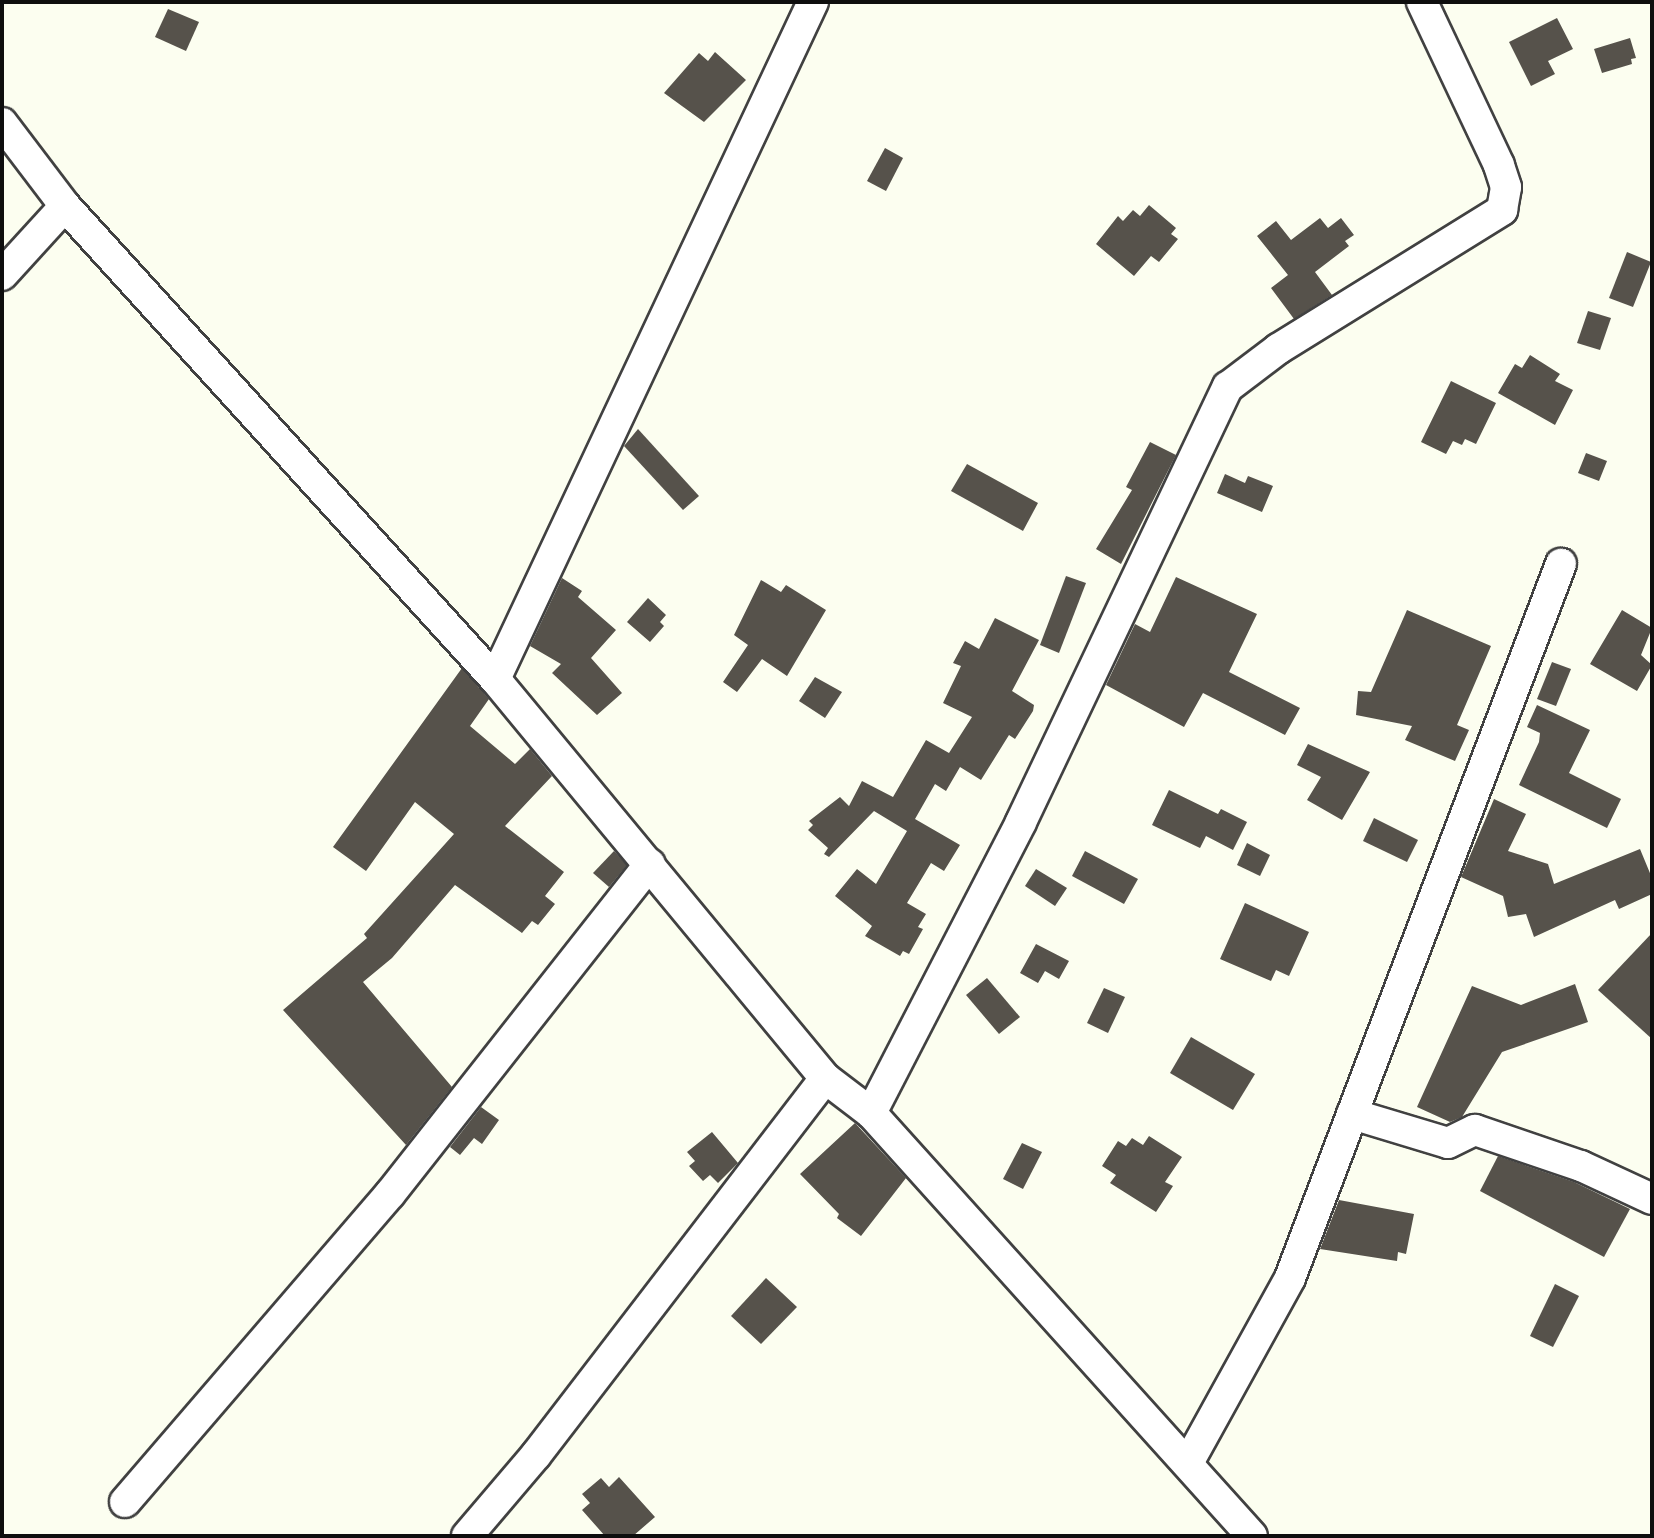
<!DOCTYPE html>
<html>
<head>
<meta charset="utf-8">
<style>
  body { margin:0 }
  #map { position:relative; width:1654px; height:1538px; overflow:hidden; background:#fcfef0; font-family:Bitter,serif }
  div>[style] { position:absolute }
  .building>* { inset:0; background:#56524b }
  .roads { filter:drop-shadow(2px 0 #414141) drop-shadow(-2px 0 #414141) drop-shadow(0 2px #414141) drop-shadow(0 -2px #414141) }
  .street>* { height:30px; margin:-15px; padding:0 15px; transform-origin:15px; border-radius:15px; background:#fff }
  span { translate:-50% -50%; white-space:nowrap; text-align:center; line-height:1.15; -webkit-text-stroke:7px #fff; paint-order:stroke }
  .frame { position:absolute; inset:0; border:4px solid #0e0e0e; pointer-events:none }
</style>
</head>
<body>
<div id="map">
  <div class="building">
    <div style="clip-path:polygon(168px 9px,199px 22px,186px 51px,155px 37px)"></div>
    <div style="clip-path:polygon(1557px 18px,1573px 49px,1548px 61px,1555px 74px,1531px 86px,1509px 42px)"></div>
    <div style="clip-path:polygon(1630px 38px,1636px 58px,1631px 59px,1632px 64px,1602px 73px,1594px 49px)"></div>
    <div style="clip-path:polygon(715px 52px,746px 80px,704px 122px,664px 93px,699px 53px,708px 61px)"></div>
    <div style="clip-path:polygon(885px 148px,903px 158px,886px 191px,867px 181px)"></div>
    <div style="clip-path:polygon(1149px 205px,1176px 228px,1171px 234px,1178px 239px,1159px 262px,1151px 256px,1134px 276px,1096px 244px,1118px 216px,1123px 221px,1133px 210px,1140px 216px)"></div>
    <div style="clip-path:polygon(1320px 218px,1328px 228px,1341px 218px,1354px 235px,1345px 241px,1349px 246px,1315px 272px,1332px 295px,1294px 319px,1271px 288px,1288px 275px,1257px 236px,1276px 221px,1291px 240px)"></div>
    <div style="clip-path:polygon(1627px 252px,1651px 262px,1633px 307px,1609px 298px)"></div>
    <div style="clip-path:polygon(1588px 311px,1611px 318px,1600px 350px,1577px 343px)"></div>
    <div style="clip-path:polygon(1530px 355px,1560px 374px,1555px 381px,1573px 390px,1555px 425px,1498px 393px,1515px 364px,1522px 368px)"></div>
    <div style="clip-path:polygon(1451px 381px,1496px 403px,1476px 444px,1465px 439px,1462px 445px,1453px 441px,1446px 454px,1421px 442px)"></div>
    <div style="clip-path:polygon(638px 429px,699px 496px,683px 510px,624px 446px)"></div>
    <div style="clip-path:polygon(1150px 442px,1176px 455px,1121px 564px,1096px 549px,1132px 490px,1126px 487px)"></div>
    <div style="clip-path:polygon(1586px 453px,1607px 461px,1599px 481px,1578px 473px)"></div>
    <div style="clip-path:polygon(967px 464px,1038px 503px,1023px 531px,951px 491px)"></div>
    <div style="clip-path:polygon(1225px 474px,1245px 483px,1248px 476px,1273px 486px,1262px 512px,1217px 493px)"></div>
    <div style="clip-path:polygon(1066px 576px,1086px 583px,1059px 653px,1040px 645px)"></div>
    <div style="clip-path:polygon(1176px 577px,1257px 614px,1229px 672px,1300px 708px,1285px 735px,1203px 693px,1184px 727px,1106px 685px,1135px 624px,1150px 632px)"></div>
    <div style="clip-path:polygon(562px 578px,582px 591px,578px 597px,616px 630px,591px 658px,622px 693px,597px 715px,552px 673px,561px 664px,530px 646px)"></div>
    <div style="clip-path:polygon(761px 580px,781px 592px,786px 585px,826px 610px,787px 676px,762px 659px,737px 692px,723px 682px,748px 645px,734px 635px)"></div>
    <div style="clip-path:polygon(648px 598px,666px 615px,660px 622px,664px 626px,650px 642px,627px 622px)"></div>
    <div style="clip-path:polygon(1407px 610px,1491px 646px,1457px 725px,1469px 730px,1455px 761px,1405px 740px,1412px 726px,1356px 715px,1358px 691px,1371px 692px)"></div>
    <div style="clip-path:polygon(1622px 610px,1652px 628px,1641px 655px,1652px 665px,1637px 691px,1590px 664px)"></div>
    <div style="clip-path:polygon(995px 618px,1039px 640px,1012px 691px,1034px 705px,1033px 711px,1015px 739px,1009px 735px,981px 780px,960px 767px,946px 791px,935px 784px,915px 819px,960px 845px,944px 871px,931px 863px,907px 903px,926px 914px,918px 927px,923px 929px,909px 954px,903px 951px,900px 956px,865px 936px,872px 926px,835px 896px,857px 869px,876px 884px,907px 831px,874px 811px,829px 857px,824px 854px,828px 848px,808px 830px,813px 825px,809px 821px,840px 797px,849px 806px,862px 781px,893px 797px,926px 740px,949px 753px,972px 717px,943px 703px,961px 666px,953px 663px,965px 641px,979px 649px)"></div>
    <div style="clip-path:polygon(1552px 662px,1571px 669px,1556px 706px,1537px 699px)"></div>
    <div style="clip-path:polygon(462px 668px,489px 699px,470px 726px,515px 764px,530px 749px,552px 776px,505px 826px,564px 872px,545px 896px,555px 904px,538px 925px,532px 921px,522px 933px,455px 885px,392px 958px,363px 982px,452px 1087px,406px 1145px,283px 1010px,367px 938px,364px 934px,454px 834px,415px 802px,366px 871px,333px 847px)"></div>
    <div style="clip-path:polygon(815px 677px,842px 692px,825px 718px,799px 701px)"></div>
    <div style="clip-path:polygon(1537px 705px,1590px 730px,1569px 773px,1621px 799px,1607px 828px,1519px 785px,1539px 742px,1540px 733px,1527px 727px)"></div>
    <div style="clip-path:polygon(1308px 744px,1370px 772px,1342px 820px,1307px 800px,1321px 777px,1297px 765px)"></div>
    <div style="clip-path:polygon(1169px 790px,1218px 814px,1221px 809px,1247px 822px,1233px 850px,1206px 836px,1200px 848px,1152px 825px)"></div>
    <div style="clip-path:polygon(1494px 799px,1526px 814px,1508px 851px,1548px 864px,1554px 884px,1640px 849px,1652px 878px,1652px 894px,1619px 909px,1615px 900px,1534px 937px,1526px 914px,1508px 917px,1503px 896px,1461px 877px)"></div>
    <div style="clip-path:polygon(1374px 818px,1418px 840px,1407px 862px,1363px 841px)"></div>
    <div style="clip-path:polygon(1247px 843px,1270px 855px,1260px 876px,1237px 865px)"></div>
    <div style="clip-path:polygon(614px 851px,627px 865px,609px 887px,593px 873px)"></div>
    <div style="clip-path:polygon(1085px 851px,1138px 879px,1124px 904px,1072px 876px)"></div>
    <div style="clip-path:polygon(1036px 869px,1067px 888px,1055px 906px,1025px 886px)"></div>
    <div style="clip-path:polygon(1245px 903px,1309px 932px,1289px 976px,1276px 970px,1271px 981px,1220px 959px)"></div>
    <div style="clip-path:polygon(1652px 933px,1652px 1039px,1598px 990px)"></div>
    <div style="clip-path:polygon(1036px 944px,1069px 961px,1059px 979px,1045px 971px,1038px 983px,1020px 973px)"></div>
    <div style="clip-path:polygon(987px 978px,1020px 1017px,999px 1034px,966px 995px)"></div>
    <div style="clip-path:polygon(1575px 984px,1588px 1022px,1502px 1052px,1462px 1117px,1450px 1122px,1417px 1107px,1472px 986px,1521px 1005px)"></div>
    <div style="clip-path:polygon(1104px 988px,1125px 997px,1108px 1033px,1087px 1023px)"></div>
    <div style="clip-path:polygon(1191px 1037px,1255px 1074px,1233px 1110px,1170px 1073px)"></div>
    <div style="clip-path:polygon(481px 1107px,499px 1120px,482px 1144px,474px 1138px,460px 1155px,450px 1147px)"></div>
    <div style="clip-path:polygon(855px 1123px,906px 1178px,861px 1236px,837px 1218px,839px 1214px,800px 1174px)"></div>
    <div style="clip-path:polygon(712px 1132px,738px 1163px,718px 1183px,710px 1175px,703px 1181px,689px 1166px,695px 1161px,687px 1152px)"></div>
    <div style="clip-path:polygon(1149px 1136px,1182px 1157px,1165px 1182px,1173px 1186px,1156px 1212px,1110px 1183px,1116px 1175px,1102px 1166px,1118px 1141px,1126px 1146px,1132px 1138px,1143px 1145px)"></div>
    <div style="clip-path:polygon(1022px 1143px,1042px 1152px,1023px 1189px,1003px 1179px)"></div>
    <div style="clip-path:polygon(1498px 1156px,1574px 1182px,1630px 1209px,1604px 1257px,1480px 1191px)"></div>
    <div style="clip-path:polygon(1339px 1200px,1414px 1214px,1406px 1254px,1398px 1252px,1397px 1261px,1320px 1249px)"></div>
    <div style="clip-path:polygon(766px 1278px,797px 1307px,761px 1344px,731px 1316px)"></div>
    <div style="clip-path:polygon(1555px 1284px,1579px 1296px,1553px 1347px,1530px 1336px)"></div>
    <div style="clip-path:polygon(619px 1477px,655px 1517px,633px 1536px,605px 1536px,582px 1510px,590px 1503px,582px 1494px,601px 1478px,609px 1487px)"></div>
  </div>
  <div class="roads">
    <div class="street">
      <div style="left:2px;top:123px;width:104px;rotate:52.8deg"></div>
      <div style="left:65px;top:206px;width:639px;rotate:47.73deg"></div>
      <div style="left:495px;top:679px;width:518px;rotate:50.41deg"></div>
      <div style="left:825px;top:1078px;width:58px;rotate:37.3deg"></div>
      <div style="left:871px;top:1113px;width:569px;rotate:47.99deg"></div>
      <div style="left:2px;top:275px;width:93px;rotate:-47.6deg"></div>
      <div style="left:495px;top:679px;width:748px;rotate:-64.84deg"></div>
      <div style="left:871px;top:1113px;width:327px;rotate:-62.7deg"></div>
      <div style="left:1021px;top:822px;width:482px;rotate:-64.6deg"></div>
      <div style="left:1228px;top:387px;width:63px;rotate:-37.2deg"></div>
      <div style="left:1278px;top:349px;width:264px;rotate:-31.8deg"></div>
      <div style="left:1502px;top:210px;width:23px;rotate:-80deg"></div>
      <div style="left:1506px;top:187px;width:23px;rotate:-108deg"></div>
      <div style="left:1499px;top:165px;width:180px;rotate:-115.3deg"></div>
      <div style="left:1352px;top:1114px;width:100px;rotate:16.8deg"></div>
      <div style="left:1448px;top:1143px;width:30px;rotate:-26deg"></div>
      <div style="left:1475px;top:1130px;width:112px;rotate:18.8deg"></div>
      <div style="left:1581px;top:1166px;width:78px;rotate:24.9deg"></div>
      <div style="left:1188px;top:1463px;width:211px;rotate:-61.1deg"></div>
      <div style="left:1290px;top:1278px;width:764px;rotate:-69.22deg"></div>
      <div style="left:125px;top:1502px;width:406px;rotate:-49.3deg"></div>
      <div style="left:390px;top:1194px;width:420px;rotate:-51.8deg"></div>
      <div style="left:467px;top:1536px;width:106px;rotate:-49.6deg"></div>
      <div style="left:536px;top:1455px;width:475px;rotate:-52.5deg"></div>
    </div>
  </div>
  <div class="frame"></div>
</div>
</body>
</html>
